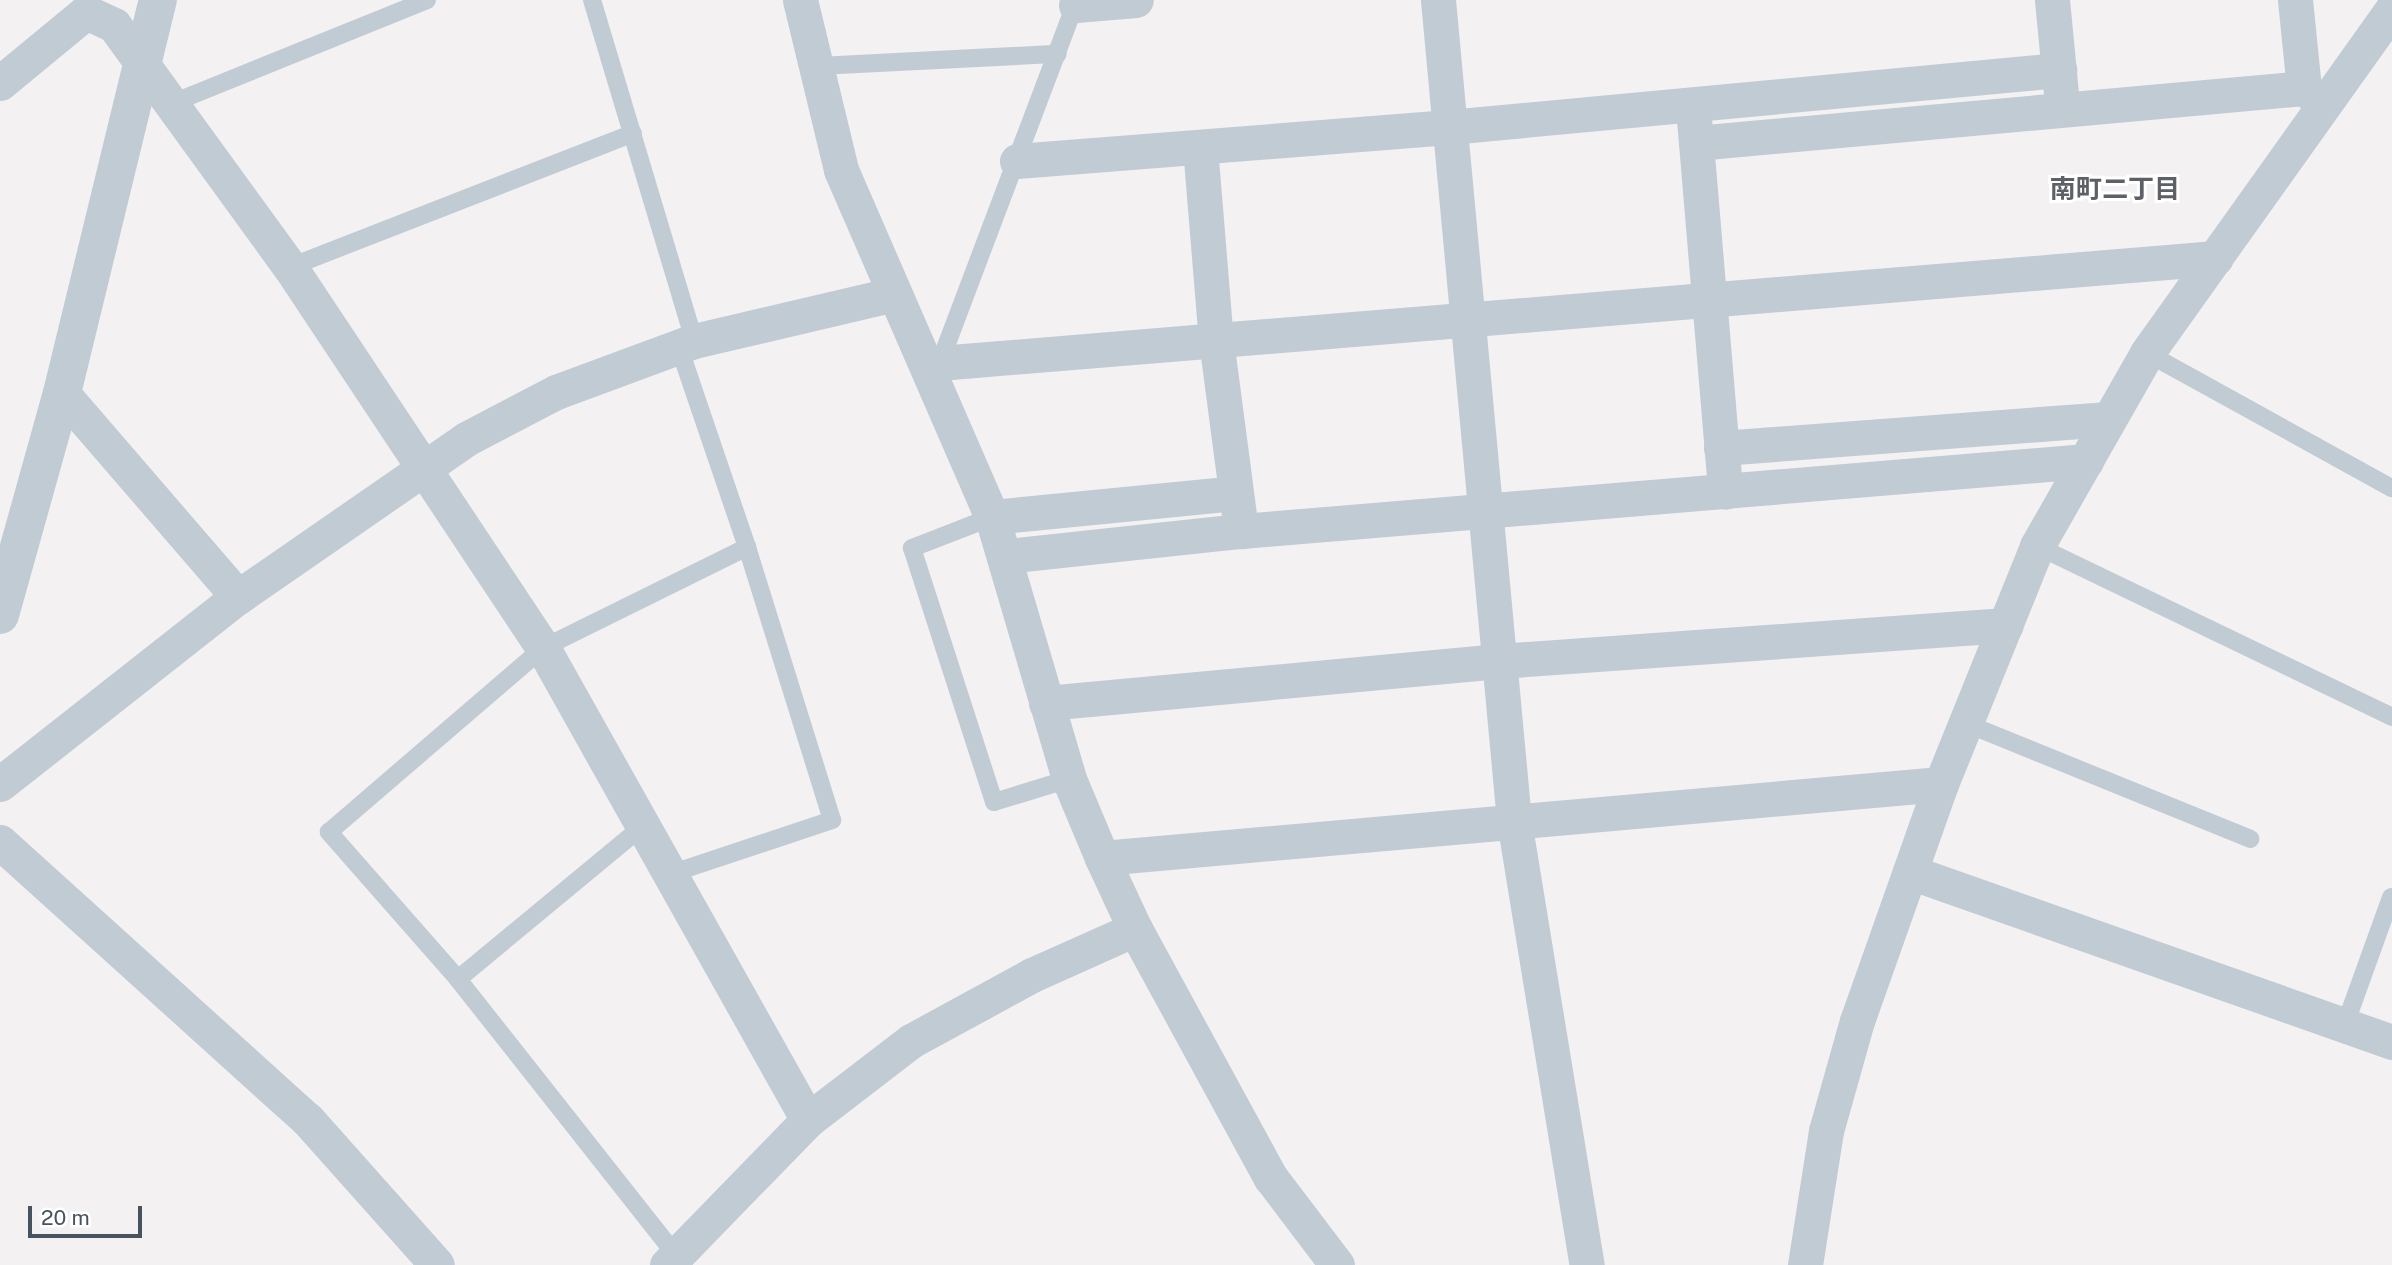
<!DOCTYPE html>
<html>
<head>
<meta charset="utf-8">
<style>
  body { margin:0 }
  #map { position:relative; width:2392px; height:1265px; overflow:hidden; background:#f3f1f1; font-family:"Public Sans","Noto Sans JP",sans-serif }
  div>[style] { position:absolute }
  .service>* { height:18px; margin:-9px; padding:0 9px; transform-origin:9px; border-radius:9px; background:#c0cbd4 }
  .minor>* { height:35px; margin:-17.5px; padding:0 17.5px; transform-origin:17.5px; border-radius:17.5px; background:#c0cbd4 }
  .tertiary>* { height:38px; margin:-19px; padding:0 19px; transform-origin:19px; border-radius:19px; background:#c0cbd4 }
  span { translate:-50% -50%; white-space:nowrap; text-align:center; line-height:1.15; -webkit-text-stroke:6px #fff; paint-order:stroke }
  .neighbourhood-label { font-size:26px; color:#5d6167; font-weight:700 }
  .scale { position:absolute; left:28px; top:1206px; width:114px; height:32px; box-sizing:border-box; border:4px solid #475460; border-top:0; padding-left:9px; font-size:21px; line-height:24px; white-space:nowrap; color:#475460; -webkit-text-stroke:5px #fff; paint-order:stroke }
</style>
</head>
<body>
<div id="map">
  <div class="service">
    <div style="left:592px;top:0;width:356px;rotate:73.3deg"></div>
    <div style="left:818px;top:66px;width:240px;rotate:-2.9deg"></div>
    <div style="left:170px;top:104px;width:277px;rotate:-22deg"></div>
    <div style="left:290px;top:267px;width:368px;rotate:-21.3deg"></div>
    <div style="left:2147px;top:353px;width:280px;rotate:28.9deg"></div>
    <div style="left:940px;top:362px;width:387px;rotate:-69.3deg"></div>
    <div style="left:992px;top:517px;width:86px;rotate:158.8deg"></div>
    <div style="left:912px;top:548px;width:267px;rotate:72.1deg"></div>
    <div style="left:994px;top:802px;width:78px;rotate:-17deg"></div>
    <div style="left:2037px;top:546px;width:394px;rotate:25.7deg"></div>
    <div style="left:1965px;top:723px;width:308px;rotate:22.1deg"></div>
    <div style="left:670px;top:874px;width:171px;rotate:-18.4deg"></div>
    <div style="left:832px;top:820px;width:286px;rotate:-107.3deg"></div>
    <div style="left:747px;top:547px;width:211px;rotate:-108.8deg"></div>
    <div style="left:458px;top:979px;width:239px;rotate:-39.6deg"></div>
    <div style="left:2345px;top:1025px;width:136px;rotate:-70.2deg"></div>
    <div style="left:675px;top:1254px;width:350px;rotate:-128.3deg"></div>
    <div style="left:458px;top:979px;width:196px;rotate:-131.3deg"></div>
    <div style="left:329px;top:832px;width:282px;rotate:-40.7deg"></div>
    <div style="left:543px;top:648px;width:228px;rotate:-26.3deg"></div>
  </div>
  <div class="minor">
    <div style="left:800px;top:0;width:175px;rotate:76.4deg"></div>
    <div style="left:841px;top:170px;width:378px;rotate:66.5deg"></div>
    <div style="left:992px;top:517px;width:273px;rotate:73.6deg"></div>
    <div style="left:1069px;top:779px;width:86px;rotate:67.3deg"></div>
    <div style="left:1102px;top:858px;width:78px;rotate:65.1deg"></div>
    <div style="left:1135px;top:929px;width:284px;rotate:61.4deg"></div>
    <div style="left:1271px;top:1178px;width:109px;rotate:52.8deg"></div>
    <div style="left:1438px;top:0;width:825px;rotate:84.71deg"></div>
    <div style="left:1514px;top:821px;width:450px;rotate:80.7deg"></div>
    <div style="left:2052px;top:0;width:94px;rotate:84.5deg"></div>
    <div style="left:2295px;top:0;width:88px;rotate:84.2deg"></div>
    <div style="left:2304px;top:88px;width:22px;rotate:39deg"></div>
    <div style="left:1076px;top:5px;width:60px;rotate:-4.8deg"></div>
    <div style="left:0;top:83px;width:112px;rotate:-39.5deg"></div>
    <div style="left:86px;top:12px;width:31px;rotate:25deg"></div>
    <div style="left:114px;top:25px;width:299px;rotate:54deg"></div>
    <div style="left:290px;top:267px;width:457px;rotate:56.4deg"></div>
    <div style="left:543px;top:648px;width:541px;rotate:60.69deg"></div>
    <div style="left:1694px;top:119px;width:374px;rotate:85.2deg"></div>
    <div style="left:1696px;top:143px;width:610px;rotate:-5.17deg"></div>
    <div style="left:1200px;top:147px;width:194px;rotate:85.3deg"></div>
    <div style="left:1216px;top:340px;width:193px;rotate:82.5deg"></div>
    <div style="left:1241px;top:531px;width:848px;rotate:-4.74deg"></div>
    <div style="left:1017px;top:161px;width:433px;rotate:-4.5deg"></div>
    <div style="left:1449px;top:127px;width:613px;rotate:-5.34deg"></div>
    <div style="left:927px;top:364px;width:1293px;rotate:-4.7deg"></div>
    <div style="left:62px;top:393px;width:269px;rotate:49.2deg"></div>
    <div style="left:1721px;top:448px;width:389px;rotate:-4.3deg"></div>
    <div style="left:992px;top:517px;width:244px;rotate:-5.6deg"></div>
    <div style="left:1006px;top:556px;width:236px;rotate:-6.1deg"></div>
    <div style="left:1046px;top:703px;width:455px;rotate:-5.3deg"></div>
    <div style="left:1499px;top:661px;width:508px;rotate:-4.06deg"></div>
    <div style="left:0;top:784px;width:303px;rotate:-38.2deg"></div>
    <div style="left:238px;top:597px;width:277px;rotate:-34.7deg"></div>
    <div style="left:466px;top:439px;width:102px;rotate:-27.6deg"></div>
    <div style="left:556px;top:392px;width:147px;rotate:-20.3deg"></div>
    <div style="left:694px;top:341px;width:205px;rotate:-13.2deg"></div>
    <div style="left:0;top:842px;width:413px;rotate:42.1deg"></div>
    <div style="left:307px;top:1119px;width:195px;rotate:48.3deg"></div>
    <div style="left:1102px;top:858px;width:842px;rotate:-5.04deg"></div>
    <div style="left:1910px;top:872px;width:511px;rotate:19.43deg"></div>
    <div style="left:667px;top:1265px;width:202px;rotate:-45.8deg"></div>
    <div style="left:808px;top:1120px;width:130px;rotate:-37.5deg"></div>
    <div style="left:911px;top:1041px;width:138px;rotate:-28.6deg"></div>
    <div style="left:1032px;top:975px;width:113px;rotate:-24.1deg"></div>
    <div style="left:1805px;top:1265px;width:136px;rotate:-81.1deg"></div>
    <div style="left:1826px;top:1131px;width:114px;rotate:-74.3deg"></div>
    <div style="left:1857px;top:1021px;width:251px;rotate:-70.5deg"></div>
    <div style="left:1941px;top:784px;width:257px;rotate:-68deg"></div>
    <div style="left:2037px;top:546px;width:222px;rotate:-60.3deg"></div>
    <div style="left:2147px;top:353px;width:422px;rotate:-54.5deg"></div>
  </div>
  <div class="tertiary">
    <div style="left:0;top:615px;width:230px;rotate:-74.4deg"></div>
    <div style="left:62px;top:393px;width:405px;rotate:-76.3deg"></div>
  </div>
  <div class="neighbourhood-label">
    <span style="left:2115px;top:189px">南町二丁目</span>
  </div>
  <div class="scale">20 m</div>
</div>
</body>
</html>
